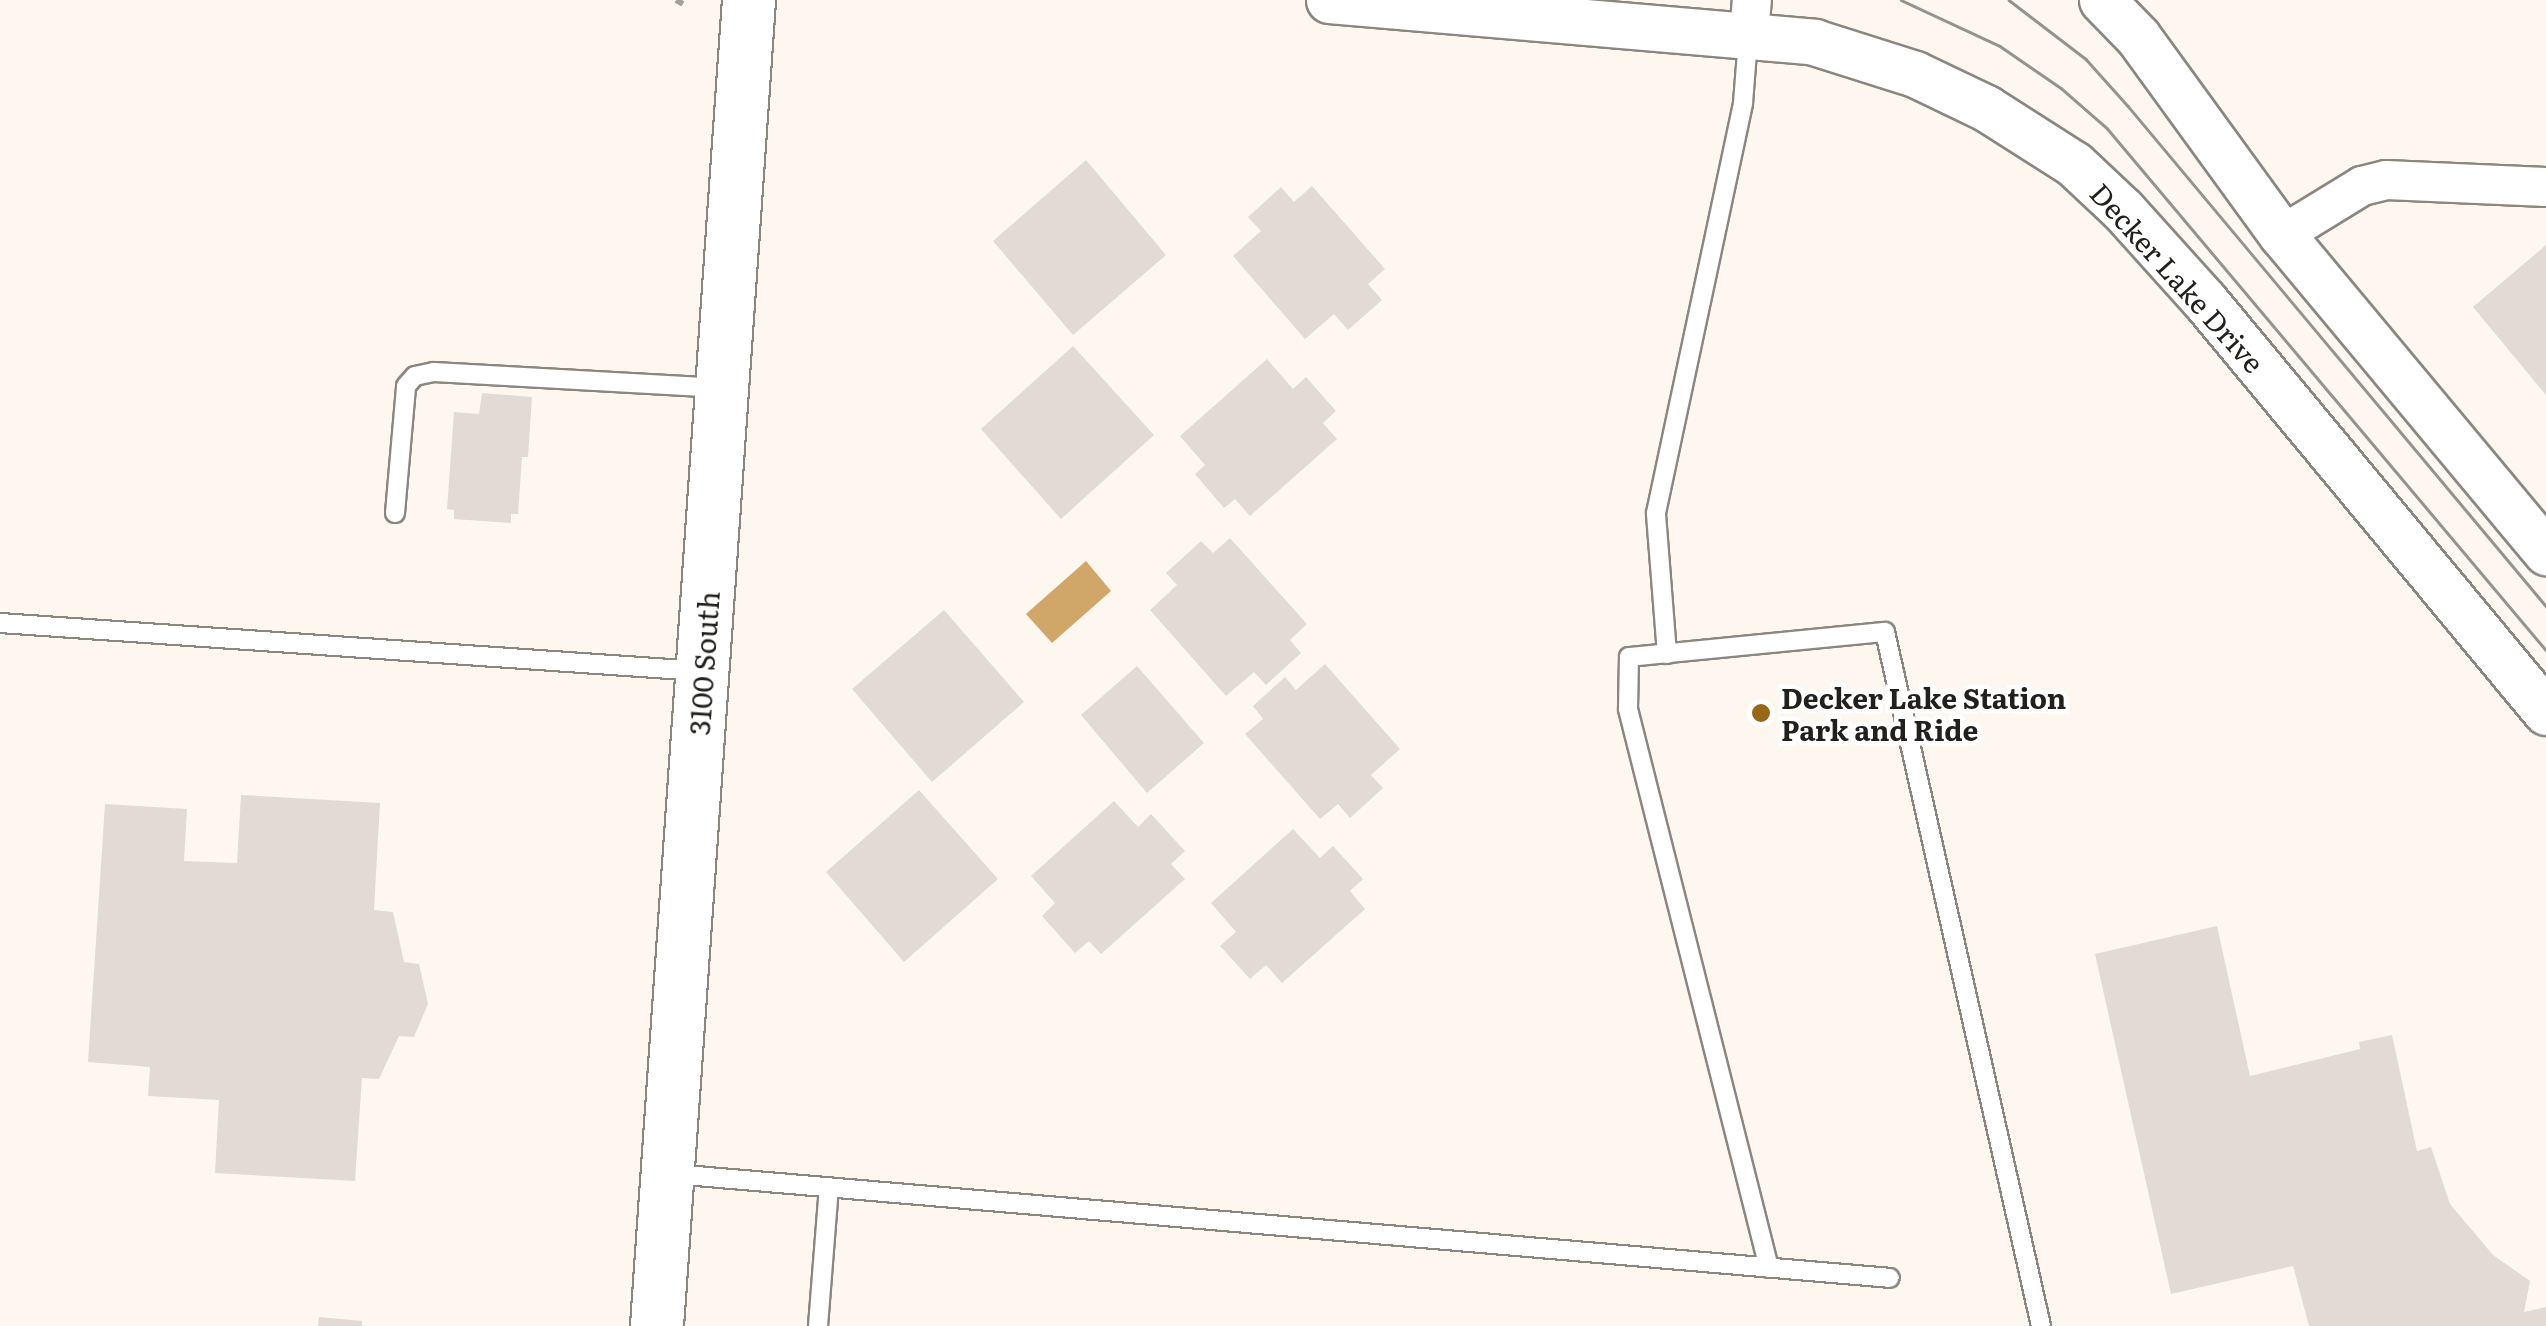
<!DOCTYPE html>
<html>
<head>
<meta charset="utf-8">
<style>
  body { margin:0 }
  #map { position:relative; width:2546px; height:1326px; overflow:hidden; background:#fdf7ef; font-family:Literata,serif }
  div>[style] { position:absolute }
  .water>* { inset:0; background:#d1a669 }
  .building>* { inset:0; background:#e1dbd4 }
  .path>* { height:6px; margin-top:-3px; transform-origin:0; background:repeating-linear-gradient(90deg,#a5a19b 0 8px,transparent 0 13px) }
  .roads { filter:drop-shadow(2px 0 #8c8680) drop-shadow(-2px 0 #8c8680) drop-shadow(0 2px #8c8680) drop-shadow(0 -2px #8c8680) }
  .service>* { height:18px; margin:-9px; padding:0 9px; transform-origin:9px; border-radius:9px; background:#fff }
  .minor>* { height:38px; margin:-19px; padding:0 19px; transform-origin:19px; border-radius:19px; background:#fff }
  .tertiary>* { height:45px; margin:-22.5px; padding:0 22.5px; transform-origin:22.5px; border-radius:22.5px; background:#fff }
  .secondary>* { height:52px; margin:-26px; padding:0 26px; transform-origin:26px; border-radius:26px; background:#fff }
  .tram>* { height:2.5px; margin:-1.25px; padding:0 1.25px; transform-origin:1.25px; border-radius:1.25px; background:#96928c }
  .dots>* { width:28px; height:28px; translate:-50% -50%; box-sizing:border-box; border:5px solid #fff; border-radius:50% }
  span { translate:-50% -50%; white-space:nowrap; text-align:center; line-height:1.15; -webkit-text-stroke:9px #fff; paint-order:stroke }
  .street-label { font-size:28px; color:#22201d }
  .poi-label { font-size:28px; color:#22201d; font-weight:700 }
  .left { translate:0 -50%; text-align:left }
</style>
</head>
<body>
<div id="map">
  <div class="water">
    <div style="clip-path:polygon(1086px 561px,1111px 591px,1052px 643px,1026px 614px)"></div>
  </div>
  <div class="building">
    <div style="clip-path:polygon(1086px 160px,1166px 255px,1073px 335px,993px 241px)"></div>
    <div style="clip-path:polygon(1312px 186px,1385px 269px,1368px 284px,1382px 300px,1348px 330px,1334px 314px,1305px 339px,1233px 256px,1261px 231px,1248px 217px,1281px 187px,1294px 202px)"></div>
    <div style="clip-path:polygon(2546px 245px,2546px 395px,2473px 307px)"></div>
    <div style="clip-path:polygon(1073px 346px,1154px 435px,1061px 519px,981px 429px)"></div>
    <div style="clip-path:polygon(1267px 359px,1293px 389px,1306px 377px,1336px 411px,1323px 423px,1337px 439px,1250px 516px,1235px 499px,1224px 508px,1195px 474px,1205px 465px,1180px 436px)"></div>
    <div style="clip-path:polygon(482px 393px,532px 397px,528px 457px,522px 457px,518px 514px,511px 514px,511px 523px,454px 519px,454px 510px,447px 509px,454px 412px,479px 414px)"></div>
    <div style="clip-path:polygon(1230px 538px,1307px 624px,1290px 640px,1301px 653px,1266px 685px,1254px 672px,1226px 696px,1150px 610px,1177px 585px,1166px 573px,1201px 541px,1213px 553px)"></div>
    <div style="clip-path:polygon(944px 610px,1024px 702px,932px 782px,852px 689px)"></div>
    <div style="clip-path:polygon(1325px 664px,1400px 749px,1371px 775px,1383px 788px,1350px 818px,1338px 804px,1320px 819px,1245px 734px,1263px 719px,1253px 706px,1285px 677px,1296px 690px)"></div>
    <div style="clip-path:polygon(1137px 666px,1204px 743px,1147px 793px,1081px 715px)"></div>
    <div style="clip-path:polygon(919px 790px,998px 879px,904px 962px,826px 872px)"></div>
    <div style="clip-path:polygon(241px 795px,380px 803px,374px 910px,393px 912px,404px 962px,419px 964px,428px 1004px,414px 1037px,399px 1036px,379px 1079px,362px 1078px,355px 1181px,215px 1173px,219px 1100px,148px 1096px,150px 1067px,88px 1062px,105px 804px,187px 809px,184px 861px,237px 863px)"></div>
    <div style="clip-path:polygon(1114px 801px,1138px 827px,1151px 814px,1185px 851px,1171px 864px,1185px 879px,1101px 954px,1089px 941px,1075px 953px,1042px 916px,1055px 903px,1031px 876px)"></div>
    <div style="clip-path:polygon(1293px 829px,1320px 858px,1333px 846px,1363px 879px,1350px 891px,1365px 909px,1282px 983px,1266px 965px,1250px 979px,1220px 946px,1236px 932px,1211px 903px)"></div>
    <div style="clip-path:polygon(2217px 926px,2250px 1076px,2360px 1049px,2359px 1042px,2392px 1035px,2417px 1151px,2431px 1147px,2450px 1204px,2493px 1255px,2530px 1281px,2524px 1312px,2546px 1307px,2546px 1326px,2309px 1326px,2293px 1266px,2171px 1294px,2095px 954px)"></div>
    <div style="clip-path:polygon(319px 1317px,362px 1321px,362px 1326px,318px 1326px)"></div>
  </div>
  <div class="path">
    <div style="left:676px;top:0;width:8px;rotate:30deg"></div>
  </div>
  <div class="roads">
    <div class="service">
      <div style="left:395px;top:513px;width:127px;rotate:-85deg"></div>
      <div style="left:406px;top:386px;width:13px;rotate:-48deg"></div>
      <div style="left:415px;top:376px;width:19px;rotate:-12deg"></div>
      <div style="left:434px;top:372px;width:283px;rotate:3.2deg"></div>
      <div style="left:0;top:623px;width:700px;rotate:3.93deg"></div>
      <div style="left:1667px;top:654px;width:141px;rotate:-94.5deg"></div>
      <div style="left:1656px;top:513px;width:419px;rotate:-78deg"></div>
      <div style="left:1743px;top:103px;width:64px;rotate:-85.5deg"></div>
      <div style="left:673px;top:1174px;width:1221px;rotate:4.88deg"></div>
      <div style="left:1769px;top:1268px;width:577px;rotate:-104.16deg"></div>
      <div style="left:1628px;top:709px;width:52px;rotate:-88.9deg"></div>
      <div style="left:1629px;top:657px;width:257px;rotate:-5.6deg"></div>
      <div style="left:1885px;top:632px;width:711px;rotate:77.33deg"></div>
      <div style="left:818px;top:1326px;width:139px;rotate:-85.5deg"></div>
    </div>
    <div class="minor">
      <div style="left:1749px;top:33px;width:33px;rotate:-85deg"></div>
      <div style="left:2282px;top:235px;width:94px;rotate:-31.5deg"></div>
      <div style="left:2362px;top:186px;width:25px;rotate:-14deg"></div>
      <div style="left:2386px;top:180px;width:160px;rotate:2.5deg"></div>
    </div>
    <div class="tertiary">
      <div style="left:1329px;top:0;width:487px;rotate:4.9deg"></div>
      <div style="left:1814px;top:42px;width:106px;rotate:17.6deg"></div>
      <div style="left:1915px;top:74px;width:79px;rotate:25.6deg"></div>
      <div style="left:1986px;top:108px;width:104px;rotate:32.5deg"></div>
      <div style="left:2074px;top:164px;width:67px;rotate:43.2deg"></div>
      <div style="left:2123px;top:210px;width:122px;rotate:48deg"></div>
      <div style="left:2205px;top:301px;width:534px;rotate:50.32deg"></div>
      <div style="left:2102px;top:0;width:52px;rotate:45.8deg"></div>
      <div style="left:2138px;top:37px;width:245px;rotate:54deg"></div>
      <div style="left:2282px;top:235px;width:413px;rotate:50.2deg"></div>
    </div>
    <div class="secondary">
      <div style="left:657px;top:1326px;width:1329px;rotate:-86.03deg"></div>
    </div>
  </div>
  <div class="tram">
    <div style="left:1901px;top:0;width:109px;rotate:24.9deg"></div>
    <div style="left:2000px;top:46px;width:74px;rotate:34.5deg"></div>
    <div style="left:2061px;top:88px;width:61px;rotate:41deg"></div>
    <div style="left:2107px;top:128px;width:682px;rotate:49.94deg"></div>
    <div style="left:2009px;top:0;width:97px;rotate:37.5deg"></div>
    <div style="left:2086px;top:59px;width:63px;rotate:48.2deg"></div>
    <div style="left:2128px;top:106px;width:652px;rotate:50.1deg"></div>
  </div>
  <div class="dots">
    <div style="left:1761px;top:713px;background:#986819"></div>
  </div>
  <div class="street-label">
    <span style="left:2178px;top:277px;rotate:48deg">Decker Lake Drive</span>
    <span style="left:703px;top:663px;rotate:-86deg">3100 South</span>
  </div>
  <div class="poi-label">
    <span class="left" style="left:1781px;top:713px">Decker Lake Station<br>Park and Ride</span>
  </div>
</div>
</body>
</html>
